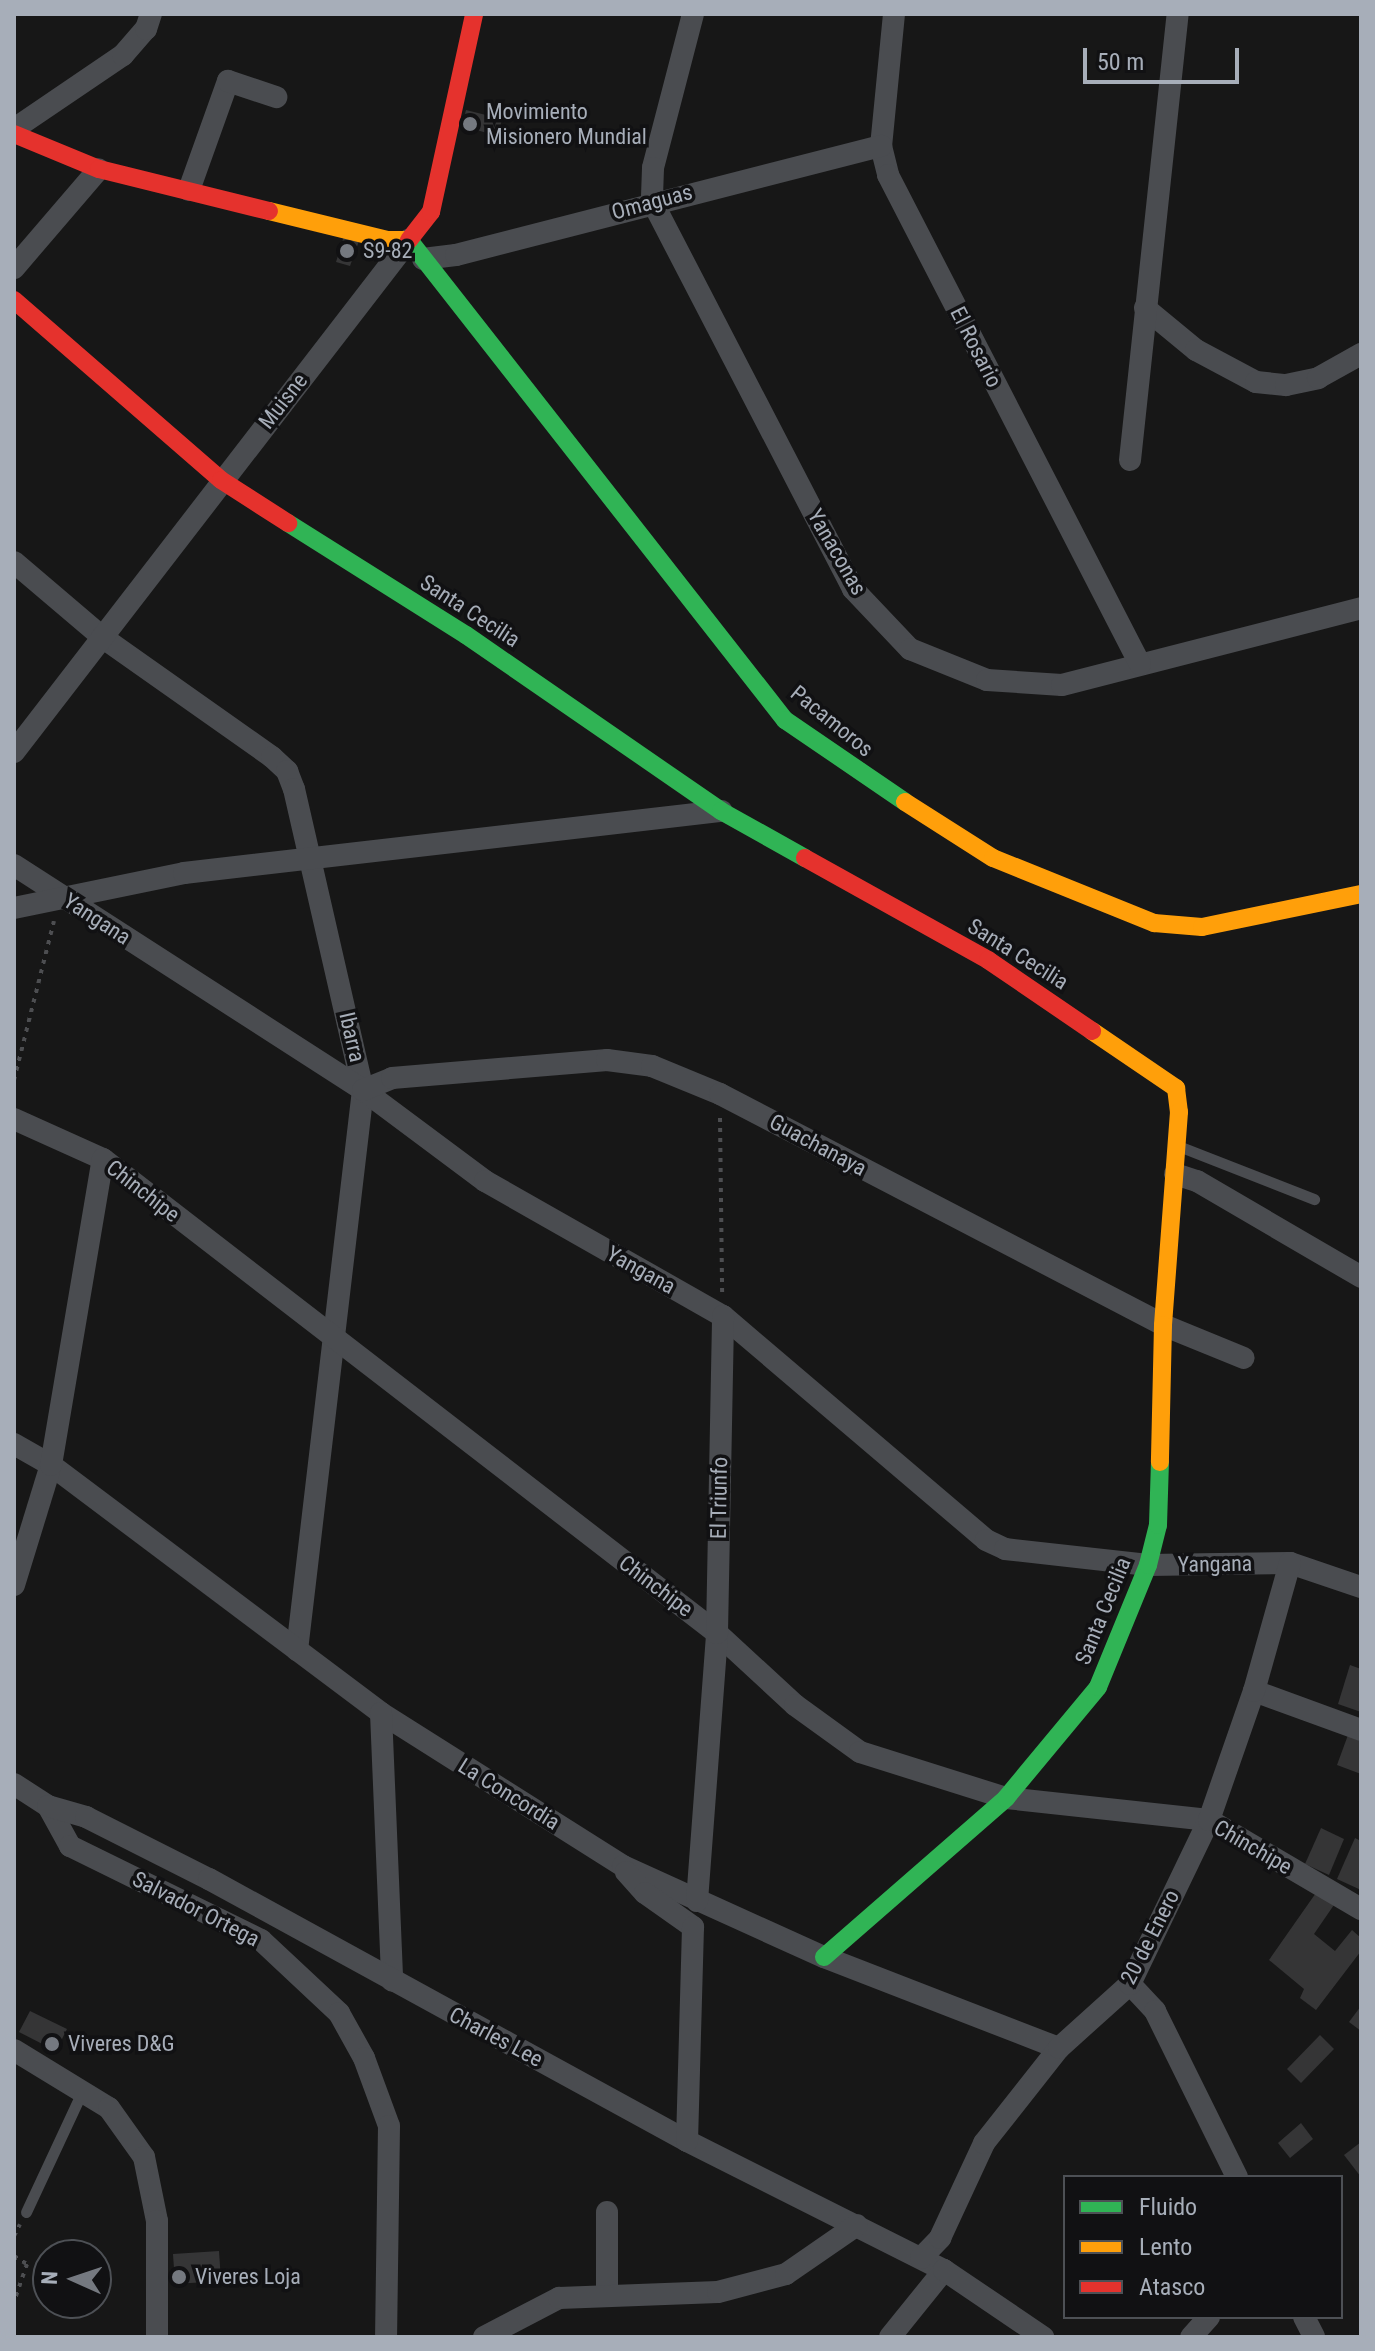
<!DOCTYPE html>
<style>
body{margin:0}
#map{position:relative;width:1375px;height:2351px;overflow:hidden;background:#171717;font-family:"Roboto Condensed",sans-serif}
div>[style]{position:absolute}
.building>*{inset:0;background:#353536}
.path>*{height:4px;margin-top:-2px;transform-origin:0;background:repeating-linear-gradient(90deg,#4d4e51 0 4px,transparent 0 10px)}
.lane>*{height:11px;margin:-5.5px;padding:0 5.5px;transform-origin:5.5px;border-radius:5.5px;background:#4a4c50}
.street>*{height:22px;margin:-11px;padding:0 11px;transform-origin:11px;border-radius:11px;background:#4a4c50}
.fast>*{height:18px;margin:-9px;padding:0 9px;transform-origin:9px;border-radius:9px;background:#30b455}
.slow>*{height:18px;margin:-9px;padding:0 9px;transform-origin:9px;border-radius:9px;background:#ff9f0a}
.jam>*{height:18px;margin:-9px;padding:0 9px;transform-origin:9px;border-radius:9px;background:#e5322d}
.dots>*{width:22px;height:22px;translate:-50% -50%;box-sizing:border-box;border:4px solid #111113;border-radius:50%}
span{translate:-50% -50%;white-space:nowrap;text-align:center;line-height:1.15;-webkit-text-stroke:7px #111113;paint-order:stroke}
.poi-label{font-size:22px;color:#a7aeb9}
.left{translate:0 -50%;text-align:left}
.street-label{font-size:22px;color:#a7aeb9}
.frame{position:absolute;inset:0;border:16px solid #a7aeb9;pointer-events:none}
.legend{position:absolute;left:1063px;top:2175px;width:280px;height:144px;box-sizing:border-box;background:#111113;border:2px solid #4d5055;margin:0;padding:10px 14px;list-style:none;font-size:24px;color:#a7aeb9}
.legend li{display:flex;align-items:center;gap:16px;height:40px}
.legend b{width:40px;border:2px solid #4d5055}
.north{position:absolute;left:32px;top:2239px;width:80px;height:80px;box-sizing:border-box;background:#111113;border:2px solid #4d5055;border-radius:50%;rotate:273deg;font-size:22px;font-weight:700;line-height:32px;text-align:center;color:#a7aeb9}
.north::after{content:'';display:block;margin:auto;width:28px;height:36px;background:#757980;clip-path:polygon(50% 0,100% 100%,50% 72%,0 100%)}
.scale{position:absolute;left:1083px;top:48px;width:156px;height:36px;box-sizing:border-box;border:4px solid #a7aeb9;border-top:0;padding-left:10px;font-size:24px;line-height:28px;white-space:nowrap;color:#a7aeb9;-webkit-text-stroke:6px #111113;paint-order:stroke}
</style>
<div id="map">
<div class="building">
<div style="clip-path:polygon(466px 110px,502px 119px,498px 136px,462px 126px)"></div>
<div style="clip-path:polygon(344px 236px,359px 241px,350px 266px,336px 262px)"></div>
<div style="clip-path:polygon(1350px 1665px,1361px 1669px,1361px 1712px,1338px 1704px)"></div>
<div style="clip-path:polygon(1348px 1735px,1361px 1740px,1361px 1774px,1337px 1765px)"></div>
<div style="clip-path:polygon(1321px 1828px,1344px 1839px,1329px 1875px,1305px 1864px)"></div>
<div style="clip-path:polygon(1355px 1838px,1361px 1841px,1361px 1890px,1337px 1879px)"></div>
<div style="clip-path:polygon(1318px 1890px,1336px 1902px,1314px 1934px,1335px 1951px,1352px 1930px,1361px 1938px,1361px 1951px,1316px 2010px,1300px 1998px,1304px 1989px,1269px 1960px)"></div>
<div style="clip-path:polygon(1361px 2006px,1361px 2031px,1349px 2022px)"></div>
<div style="clip-path:polygon(30px 2011px,67px 2029px,56px 2051px,19px 2032px)"></div>
<div style="clip-path:polygon(1320px 2035px,1334px 2049px,1301px 2083px,1287px 2069px)"></div>
<div style="clip-path:polygon(1301px 2123px,1313px 2139px,1290px 2158px,1278px 2143px)"></div>
<div style="clip-path:polygon(1361px 2142px,1361px 2177px,1344px 2155px)"></div>
<div style="clip-path:polygon(219px 2251px,221px 2281px,175px 2284px,173px 2254px)"></div>
</div>
<div class="path">
<div style="left:14px;top:1080px;width:164px;rotate:-75.9deg"></div>
<div style="left:720px;top:1118px;width:176px;rotate:89.3deg"></div>
<div style="left:14px;top:2236px;width:13px;rotate:-63deg"></div>
<div style="left:14px;top:2256px;width:15px;rotate:32deg"></div>
<div style="left:27px;top:2264px;width:39px;rotate:109deg"></div>
</div>
<div class="lane">
<div style="left:1181px;top:1147px;width:143px;rotate:21.4deg"></div>
<div style="left:26px;top:2212px;width:135px;rotate:-65deg"></div>
</div>
<div class="street">
<div style="left:693px;top:14px;width:159px;rotate:104.6deg"></div>
<div style="left:653px;top:168px;width:33px;rotate:92deg"></div>
<div style="left:652px;top:201px;width:437px;rotate:62.6deg"></div>
<div style="left:853px;top:589px;width:83px;rotate:46.5deg"></div>
<div style="left:910px;top:649px;width:83px;rotate:21.9deg"></div>
<div style="left:987px;top:680px;width:75px;rotate:3.8deg"></div>
<div style="left:1062px;top:685px;width:309px;rotate:-14.4deg"></div>
<div style="left:894px;top:14px;width:133px;rotate:95.6deg"></div>
<div style="left:881px;top:146px;width:30px;rotate:76deg"></div>
<div style="left:888px;top:175px;width:550px;rotate:62.74deg"></div>
<div style="left:14px;top:129px;width:132px;rotate:-34.2deg"></div>
<div style="left:123px;top:55px;width:35px;rotate:-49deg"></div>
<div style="left:146px;top:29px;width:16px;rotate:-72deg"></div>
<div style="left:189px;top:190px;width:116px;rotate:-70.3deg"></div>
<div style="left:228px;top:81px;width:51px;rotate:18.4deg"></div>
<div style="left:423px;top:259px;width:33px;rotate:-7deg"></div>
<div style="left:456px;top:255px;width:439px;rotate:-14.4deg"></div>
<div style="left:14px;top:268px;width:130px;rotate:-49.4deg"></div>
<div style="left:1145px;top:308px;width:66px;rotate:39.5deg"></div>
<div style="left:1196px;top:350px;width:68px;rotate:28.1deg"></div>
<div style="left:1256px;top:382px;width:30px;rotate:6deg"></div>
<div style="left:1286px;top:385px;width:33px;rotate:-12deg"></div>
<div style="left:1318px;top:378px;width:49px;rotate:-29.2deg"></div>
<div style="left:1130px;top:460px;width:449px;rotate:-83.9deg"></div>
<div style="left:14px;top:562px;width:116px;rotate:40.4deg"></div>
<div style="left:102px;top:637px;width:208px;rotate:35.2deg"></div>
<div style="left:272px;top:757px;width:21px;rotate:43deg"></div>
<div style="left:287px;top:771px;width:19px;rotate:69deg"></div>
<div style="left:294px;top:789px;width:309px;rotate:77.1deg"></div>
<div style="left:363px;top:1090px;width:564px;rotate:96.72deg"></div>
<div style="left:14px;top:752px;width:647px;rotate:-52.35deg"></div>
<div style="left:14px;top:865px;width:415px;rotate:32.8deg"></div>
<div style="left:363px;top:1090px;width:152px;rotate:36.7deg"></div>
<div style="left:485px;top:1181px;width:274px;rotate:29.6deg"></div>
<div style="left:723px;top:1316px;width:345px;rotate:40.4deg"></div>
<div style="left:986px;top:1540px;width:21px;rotate:25deg"></div>
<div style="left:1005px;top:1549px;width:144px;rotate:6.4deg"></div>
<div style="left:1148px;top:1565px;width:142px;rotate:-0.8deg"></div>
<div style="left:1290px;top:1563px;width:75px;rotate:18.7deg"></div>
<div style="left:14px;top:908px;width:174px;rotate:-11.6deg"></div>
<div style="left:184px;top:873px;width:541px;rotate:-6.59deg"></div>
<div style="left:363px;top:1090px;width:31px;rotate:-22deg"></div>
<div style="left:392px;top:1078px;width:216px;rotate:-4.8deg"></div>
<div style="left:607px;top:1060px;width:45px;rotate:7.6deg"></div>
<div style="left:652px;top:1066px;width:74px;rotate:22.4deg"></div>
<div style="left:720px;top:1094px;width:500px;rotate:27.5deg"></div>
<div style="left:1163px;top:1325px;width:87px;rotate:22.2deg"></div>
<div style="left:14px;top:1119px;width:98px;rotate:24.2deg"></div>
<div style="left:103px;top:1159px;width:776px;rotate:37.67deg"></div>
<div style="left:717px;top:1633px;width:106px;rotate:42.7deg"></div>
<div style="left:795px;top:1705px;width:80px;rotate:35.9deg"></div>
<div style="left:860px;top:1752px;width:153px;rotate:17.5deg"></div>
<div style="left:1006px;top:1798px;width:204px;rotate:6.2deg"></div>
<div style="left:1209px;top:1820px;width:176px;rotate:30.4deg"></div>
<div style="left:1175px;top:1174px;width:23px;rotate:18deg"></div>
<div style="left:1197px;top:1181px;width:190px;rotate:30.3deg"></div>
<div style="left:14px;top:1444px;width:43px;rotate:29.6deg"></div>
<div style="left:51px;top:1465px;width:413px;rotate:36.9deg"></div>
<div style="left:381px;top:1713px;width:286px;rotate:32.3deg"></div>
<div style="left:623px;top:1866px;width:221px;rotate:24.4deg"></div>
<div style="left:824px;top:1957px;width:252px;rotate:21.2deg"></div>
<div style="left:14px;top:1585px;width:126px;rotate:-72.9deg"></div>
<div style="left:51px;top:1465px;width:310px;rotate:-80.4deg"></div>
<div style="left:1254px;top:1691px;width:114px;rotate:20deg"></div>
<div style="left:381px;top:1713px;width:268px;rotate:87.6deg"></div>
<div style="left:14px;top:1784px;width:40px;rotate:32.9deg"></div>
<div style="left:48px;top:1806px;width:46px;rotate:61.2deg"></div>
<div style="left:70px;top:1846px;width:213px;rotate:26.2deg"></div>
<div style="left:261px;top:1940px;width:107px;rotate:43.1deg"></div>
<div style="left:339px;top:2013px;width:51px;rotate:60.9deg"></div>
<div style="left:364px;top:2058px;width:72px;rotate:69.8deg"></div>
<div style="left:389px;top:2126px;width:211px;rotate:90.8deg"></div>
<div style="left:48px;top:1806px;width:40px;rotate:16deg"></div>
<div style="left:86px;top:1817px;width:138px;rotate:26.8deg"></div>
<div style="left:209px;top:1879px;width:545px;rotate:28.73deg"></div>
<div style="left:687px;top:2141px;width:288px;rotate:26.7deg"></div>
<div style="left:626px;top:1872px;width:28px;rotate:48deg"></div>
<div style="left:645px;top:1893px;width:59px;rotate:35.3deg"></div>
<div style="left:693px;top:1927px;width:214px;rotate:91.6deg"></div>
<div style="left:697px;top:1901px;width:269px;rotate:-85.7deg"></div>
<div style="left:717px;top:1633px;width:317px;rotate:-88.9deg"></div>
<div style="left:1130px;top:1984px;width:37px;rotate:47deg"></div>
<div style="left:1155px;top:2011px;width:185px;rotate:63.7deg"></div>
<div style="left:14px;top:2050px;width:111px;rotate:31.4deg"></div>
<div style="left:109px;top:2108px;width:60px;rotate:54.5deg"></div>
<div style="left:144px;top:2157px;width:65px;rotate:78.5deg"></div>
<div style="left:157px;top:2221px;width:116px;rotate:90deg"></div>
<div style="left:607px;top:2212px;width:83px;rotate:90deg"></div>
<div style="left:921px;top:2258px;width:28px;rotate:-46deg"></div>
<div style="left:940px;top:2238px;width:105px;rotate:-65.1deg"></div>
<div style="left:984px;top:2143px;width:121px;rotate:-51.7deg"></div>
<div style="left:1059px;top:2048px;width:96px;rotate:-42deg"></div>
<div style="left:1130px;top:1984px;width:182px;rotate:-64.3deg"></div>
<div style="left:1209px;top:1820px;width:137px;rotate:-70.8deg"></div>
<div style="left:1254px;top:1691px;width:133px;rotate:-74.3deg"></div>
<div style="left:1304px;top:2317px;width:22px;rotate:63deg"></div>
<div style="left:484px;top:2337px;width:85px;rotate:-27.5deg"></div>
<div style="left:559px;top:2298px;width:159px;rotate:-2.2deg"></div>
<div style="left:718px;top:2292px;width:70px;rotate:-14.8deg"></div>
<div style="left:786px;top:2274px;width:86px;rotate:-34.6deg"></div>
<div style="left:890px;top:2337px;width:86px;rotate:-51.1deg"></div>
<div style="left:944px;top:2270px;width:120px;rotate:34.1deg"></div>
<div style="left:1191px;top:2337px;width:27px;rotate:-48deg"></div>
</div>
<div class="fast">
<div style="left:409px;top:240px;width:610px;rotate:51.93deg"></div>
<div style="left:785px;top:720px;width:145px;rotate:34.3deg"></div>
<div style="left:288px;top:523px;width:210px;rotate:32.2deg"></div>
<div style="left:466px;top:635px;width:310px;rotate:34.6deg"></div>
<div style="left:721px;top:811px;width:96px;rotate:29.2deg"></div>
<div style="left:824px;top:1957px;width:242px;rotate:-41.1deg"></div>
<div style="left:1006px;top:1798px;width:144px;rotate:-50.3deg"></div>
<div style="left:1098px;top:1687px;width:132px;rotate:-67.7deg"></div>
<div style="left:1148px;top:1565px;width:41px;rotate:-76deg"></div>
<div style="left:1158px;top:1525px;width:63px;rotate:-88.2deg"></div>
</div>
<div class="slow">
<div style="left:269px;top:211px;width:122px;rotate:13.7deg"></div>
<div style="left:388px;top:240px;width:21px"></div>
<div style="left:905px;top:802px;width:104px;rotate:32.5deg"></div>
<div style="left:993px;top:858px;width:174px;rotate:22deg"></div>
<div style="left:1154px;top:923px;width:48px;rotate:4.8deg"></div>
<div style="left:1202px;top:927px;width:162px;rotate:-11.7deg"></div>
<div style="left:1092px;top:1031px;width:102px;rotate:34.2deg"></div>
<div style="left:1176px;top:1088px;width:24px;rotate:83deg"></div>
<div style="left:1179px;top:1112px;width:214px;rotate:94.3deg"></div>
<div style="left:1163px;top:1325px;width:137px;rotate:91.3deg"></div>
</div>
<div class="jam">
<div style="left:14px;top:134px;width:92px;rotate:22.4deg"></div>
<div style="left:99px;top:169px;width:175px;rotate:13.9deg"></div>
<div style="left:409px;top:240px;width:36px;rotate:-52deg"></div>
<div style="left:431px;top:212px;width:203px;rotate:-77.7deg"></div>
<div style="left:14px;top:300px;width:274px;rotate:41deg"></div>
<div style="left:221px;top:480px;width:80px;rotate:32.7deg"></div>
<div style="left:805px;top:858px;width:210px;rotate:29.1deg"></div>
<div style="left:988px;top:960px;width:126px;rotate:34.3deg"></div>
</div>
<div class="dots">
<div style="left:470px;top:124px;background:#757980"></div>
<div style="left:347px;top:251px;background:#757980"></div>
<div style="left:52px;top:2044px;background:#757980"></div>
<div style="left:179px;top:2277px;background:#757980"></div>
</div>
<div class="poi-label">
<span class="left" style="left:486px;top:124px">Movimiento<br>Misionero Mundial</span>
<span class="left" style="left:363px;top:251px">S9-82</span>
<span class="left" style="left:68px;top:2044px">Viveres D&amp;G</span>
<span class="left" style="left:195px;top:2277px">Viveres Loja</span>
</div>
<div class="street-label">
<span style="left:652px;top:202px;rotate:-15deg">Omaguas</span>
<span style="left:976px;top:347px;rotate:63deg">El Rosario</span>
<span style="left:283px;top:401px;rotate:-52deg">Muisne</span>
<span style="left:837px;top:552px;rotate:60deg">Yanaconas</span>
<span style="left:470px;top:611px;rotate:33deg">Santa Cecilia</span>
<span style="left:832px;top:721px;rotate:39deg">Pacamoros</span>
<span style="left:97px;top:919px;rotate:33deg">Yangana</span>
<span style="left:1018px;top:954px;rotate:32deg">Santa Cecilia</span>
<span style="left:352px;top:1037px;rotate:77deg">Ibarra</span>
<span style="left:818px;top:1145px;rotate:28deg">Guachanaya</span>
<span style="left:143px;top:1191px;rotate:38deg">Chinchipe</span>
<span style="left:641px;top:1270px;rotate:29deg">Yangana</span>
<span style="left:719px;top:1498px;rotate:-89deg">El Triunfo</span>
<span style="left:1215px;top:1564px;rotate:-1deg">Yangana</span>
<span style="left:656px;top:1586px;rotate:37deg">Chinchipe</span>
<span style="left:1103px;top:1611px;rotate:-68deg">Santa Cecilia</span>
<span style="left:509px;top:1794px;rotate:32deg">La Concordia</span>
<span style="left:1253px;top:1847px;rotate:30deg">Chinchipe</span>
<span style="left:196px;top:1909px;rotate:27deg">Salvador Ortega</span>
<span style="left:1150px;top:1937px;rotate:-63deg">20 de Enero</span>
<span style="left:496px;top:2037px;rotate:28deg">Charles Lee</span>
</div>
<div class="frame"></div>
<ul class="legend">
<li><b style="height:10px;background:#30b455"></b>Fluido</li>
<li><b style="height:10px;background:#ff9f0a"></b>Lento</li>
<li><b style="height:10px;background:#e5322d"></b>Atasco</li>
</ul>
<div class="north">N</div>
<div class="scale">50 m</div>
</div>
